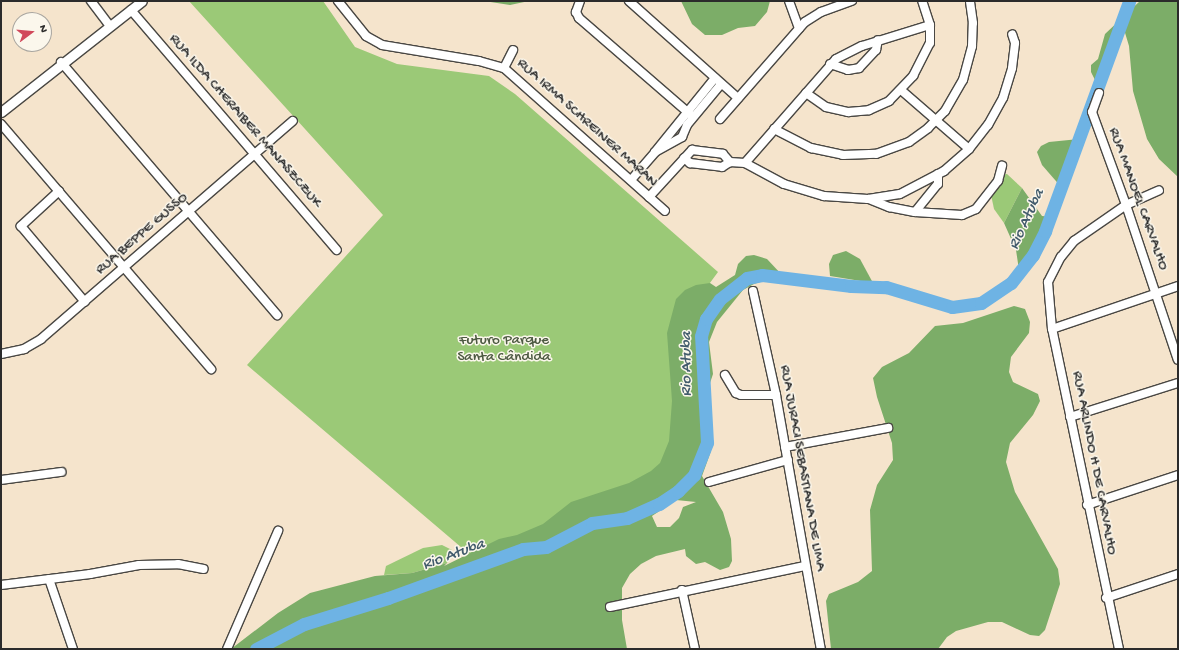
<!DOCTYPE html>
<meta charset="utf-8">
<style>
body{margin:0}
#map{position:relative;width:1179px;height:650px;overflow:hidden;background:#f5e4cc;font-family:"Gochi Hand",sans-serif}
div>[style]{position:absolute}
.green>*{inset:0;background:#9bc977}
.forest>*{inset:0;background:#7cad68}
.river>*{height:13px;margin:-6.5px;padding:0 6.5px;transform-origin:6.5px;border-radius:6.5px;background:#6eb3e4}
.roads{filter:drop-shadow(1px 0 #494743) drop-shadow(-1px 0 #494743) drop-shadow(0 1px #494743) drop-shadow(0 -1px #494743)}
.minor>*{height:8px;margin:-4px;padding:0 4px;transform-origin:4px;border-radius:4px;background:#fff}
.tertiary>*{height:9px;margin:-4.5px;padding:0 4.5px;transform-origin:4.5px;border-radius:4.5px;background:#fff}
span{translate:-50% -50%;white-space:nowrap;text-align:center;line-height:1.15;-webkit-text-stroke:3px #fbf7ec;paint-order:stroke}
.street-label{font-size:15px;color:#2b2b2b}
.park-label{font-size:15px;color:#4d5a42}
.water-label{font-size:16px;color:#425b6c;font-style:italic}
.frame{position:absolute;inset:0;border:2px solid #2b2b2b;pointer-events:none}
.north{position:absolute;left:12px;top:12px;width:40px;height:40px;box-sizing:border-box;background:#fbf7ec;border:1px solid #a8a59f;border-radius:50%;rotate:74deg;font-size:11px;font-weight:700;line-height:16px;text-align:center;color:#2b2b2b}
.north::after{content:'';display:block;margin:auto;width:14px;height:18px;background:#d1495b;clip-path:polygon(50% 0,100% 100%,50% 72%,0 100%)}
</style>
<div id="map">
<div class="green">
<div style="clip-path:polygon(189px 1px,323px 1px,355px 47px,397px 64px,489px 76px,515px 94px,718px 272px,684px 318px,665px 489px,475px 559px,247px 365px,383px 215px)"></div>
<div style="clip-path:polygon(1007px 174px,1022px 188px,1004px 223px,994px 209px,990px 190px,997px 175px)"></div>
<div style="clip-path:polygon(442px 545px,452px 550px,447px 563px,412px 573px,384px 575px,386px 566px,423px 548px)"></div>
</div>
<div class="forest">
<div style="clip-path:polygon(484px 1px,529px 1px,510px 5px)"></div>
<div style="clip-path:polygon(681px 1px,770px 1px,767px 12px,755px 26px,738px 28px,722px 35px,705px 35px,692px 24px)"></div>
<div style="clip-path:polygon(1140px 1px,1178px 1px,1178px 177px,1159px 159px,1147px 139px,1133px 91px,1129px 46px,1123px 26px,1117px 25px,1114px 30px,1097px 84px,1091px 72px,1091px 65px,1098px 59px,1105px 34px)"></div>
<div style="clip-path:polygon(1079px 139px,1062px 188px,1042px 165px,1037px 152px,1041px 146px,1049px 142px)"></div>
<div style="clip-path:polygon(1022px 188px,1042px 216px,1052px 217px,1041px 242px,1019px 270px,1016px 250px,1004px 223px)"></div>
<div style="clip-path:polygon(846px 251px,860px 259px,873px 283px,830px 276px,829px 264px,833px 255px)"></div>
<div style="clip-path:polygon(evenodd,754px 255px,767px 259px,782px 275px,754px 284px,743px 290px,717px 322px,709px 342px,713px 374px,708px 389px,711px 451px,702px 476px,723px 512px,731px 539px,732px 561px,729px 567px,720px 570px,705px 562px,696px 564px,686px 556px,685px 549px,656px 556px,641px 564px,630px 574px,622px 588px,622px 620px,627px 649px,231px 649px,278px 613px,310px 593px,375px 576px,412px 573px,447px 563px,444px 566px,499px 539px,517px 535px,543px 524px,571px 502px,629px 483px,651px 471px,660px 463px,669px 441px,672px 401px,667px 333px,676px 299px,685px 290px,696px 285px,710px 283px,716px 287px,735px 275px,738px 264px,746px 256px,754px 255px,676px 500px,696px 502px,683px 507px,679px 518px,670px 527px,657px 527px,652px 516px,676px 500px)"></div>
<div style="clip-path:polygon(1014px 306px,1025px 309px,1030px 322px,1029px 333px,1011px 357px,1009px 372px,1013px 382px,1038px 394px,1040px 401px,1033px 415px,1010px 443px,1006px 462px,1015px 492px,1058px 569px,1060px 584px,1045px 630px,1039px 636px,1030px 635px,1002px 622px,988px 622px,956px 631px,947px 637px,938px 649px,831px 649px,826px 601px,829px 594px,858px 582px,872px 571px,870px 510px,877px 485px,893px 460px,892px 443px,877px 397px,873px 378px,882px 367px,909px 353px,935px 326px,963px 323px)"></div>
</div>
<div class="river">
<div style="left:256px;top:649px;width:54px;rotate:-27.5deg"></div>
<div style="left:304px;top:624px;width:88px;rotate:-17.2deg"></div>
<div style="left:388px;top:598px;width:144px;rotate:-19.9deg"></div>
<div style="left:523px;top:549px;width:23px;rotate:-5deg"></div>
<div style="left:546px;top:547px;width:52px;rotate:-27.6deg"></div>
<div style="left:592px;top:523px;width:35px;rotate:-8deg"></div>
<div style="left:627px;top:518px;width:35px;rotate:-24deg"></div>
<div style="left:659px;top:504px;width:23px;rotate:-34deg"></div>
<div style="left:678px;top:491px;width:23px;rotate:-45deg"></div>
<div style="left:694px;top:475px;width:35px;rotate:-68deg"></div>
<div style="left:707px;top:442px;width:106px;rotate:-93.2deg"></div>
<div style="left:701px;top:336px;width:18px;rotate:-74deg"></div>
<div style="left:706px;top:319px;width:24px;rotate:-55deg"></div>
<div style="left:720px;top:299px;width:34px;rotate:-38deg"></div>
<div style="left:747px;top:278px;width:15px;rotate:-11deg"></div>
<div style="left:762px;top:275px;width:90px;rotate:7deg"></div>
<div style="left:851px;top:286px;width:35px;rotate:2deg"></div>
<div style="left:886px;top:287px;width:69px;rotate:16.9deg"></div>
<div style="left:952px;top:307px;width:29px;rotate:-8deg"></div>
<div style="left:981px;top:303px;width:36px;rotate:-34deg"></div>
<div style="left:1011px;top:283px;width:36px;rotate:-52deg"></div>
<div style="left:1033px;top:255px;width:27px;rotate:-63deg"></div>
<div style="left:1045px;top:231px;width:245px;rotate:-69.9deg"></div>
</div>
<div class="roads">
<div class="minor">
<div style="left:91px;top:1px;width:31px;rotate:53deg"></div>
<div style="left:338px;top:1px;width:45px;rotate:51.3deg"></div>
<div style="left:366px;top:36px;width:18px;rotate:29deg"></div>
<div style="left:382px;top:45px;width:98px;rotate:9.4deg"></div>
<div style="left:479px;top:61px;width:26px;rotate:16deg"></div>
<div style="left:504px;top:68px;width:215px;rotate:41.6deg"></div>
<div style="left:580px;top:1px;width:12px;rotate:110deg"></div>
<div style="left:576px;top:12px;width:7px;rotate:63deg"></div>
<div style="left:579px;top:18px;width:147px;rotate:40.9deg"></div>
<div style="left:629px;top:1px;width:146px;rotate:41.7deg"></div>
<div style="left:789px;top:1px;width:29px;rotate:70deg"></div>
<div style="left:131px;top:10px;width:316px;rotate:49.4deg"></div>
<div style="left:61px;top:62px;width:333px;rotate:49.5deg"></div>
<div style="left:830px;top:64px;width:19px;rotate:18deg"></div>
<div style="left:848px;top:70px;width:11px;rotate:-10deg"></div>
<div style="left:859px;top:68px;width:25px;rotate:-47deg"></div>
<div style="left:876px;top:50px;width:10px;rotate:-79deg"></div>
<div style="left:504px;top:68px;width:20px;rotate:-63deg"></div>
<div style="left:715px;top:78px;width:95px;rotate:129deg"></div>
<div style="left:655px;top:152px;width:31px;rotate:-29deg"></div>
<div style="left:682px;top:137px;width:13px;rotate:-67deg"></div>
<div style="left:687px;top:125px;width:53px;rotate:-50.3deg"></div>
<div style="left:901px;top:90px;width:90px;rotate:40.9deg"></div>
<div style="left:806px;top:93px;width:24px;rotate:35deg"></div>
<div style="left:826px;top:107px;width:23px;rotate:13deg"></div>
<div style="left:848px;top:112px;width:21px;rotate:-5deg"></div>
<div style="left:869px;top:110px;width:22px;rotate:-24deg"></div>
<div style="left:889px;top:101px;width:35px;rotate:-46deg"></div>
<div style="left:913px;top:76px;width:37px;rotate:-63deg"></div>
<div style="left:930px;top:43px;width:18px;rotate:-90deg"></div>
<div style="left:930px;top:25px;width:25px;rotate:-108deg"></div>
<div style="left:1099px;top:93px;width:20px;rotate:110deg"></div>
<div style="left:1092px;top:112px;width:99px;rotate:69.9deg"></div>
<div style="left:1126px;top:205px;width:163px;rotate:71.5deg"></div>
<div style="left:720px;top:119px;width:129px;rotate:-48.8deg"></div>
<div style="left:805px;top:22px;width:19px;rotate:-32deg"></div>
<div style="left:821px;top:12px;width:33px;rotate:-20deg"></div>
<div style="left:1px;top:124px;width:323px;rotate:49.4deg"></div>
<div style="left:774px;top:129px;width:42px;rotate:27.2deg"></div>
<div style="left:811px;top:148px;width:33px;rotate:12deg"></div>
<div style="left:843px;top:155px;width:33px;rotate:-2deg"></div>
<div style="left:876px;top:154px;width:35px;rotate:-20deg"></div>
<div style="left:909px;top:142px;width:24px;rotate:-36deg"></div>
<div style="left:928px;top:128px;width:24px;rotate:-45deg"></div>
<div style="left:945px;top:111px;width:36px;rotate:-60deg"></div>
<div style="left:963px;top:80px;width:35px;rotate:-75deg"></div>
<div style="left:972px;top:46px;width:23px;rotate:-88deg"></div>
<div style="left:973px;top:23px;width:22px;rotate:-98deg"></div>
<div style="left:684px;top:158px;width:8px;rotate:40deg"></div>
<div style="left:690px;top:163px;width:32px;rotate:7deg"></div>
<div style="left:722px;top:167px;width:9px;rotate:-32deg"></div>
<div style="left:730px;top:162px;width:15px;rotate:4deg"></div>
<div style="left:745px;top:163px;width:44px;rotate:28.3deg"></div>
<div style="left:784px;top:184px;width:42px;rotate:16.7deg"></div>
<div style="left:824px;top:196px;width:44px;rotate:3.9deg"></div>
<div style="left:868px;top:199px;width:32px;rotate:-9deg"></div>
<div style="left:900px;top:194px;width:50px;rotate:-27.6deg"></div>
<div style="left:944px;top:171px;width:33px;rotate:-41deg"></div>
<div style="left:969px;top:149px;width:31px;rotate:-52deg"></div>
<div style="left:988px;top:125px;width:31px;rotate:-61deg"></div>
<div style="left:1003px;top:98px;width:31px;rotate:-73deg"></div>
<div style="left:1012px;top:68px;width:25px;rotate:-83deg"></div>
<div style="left:1015px;top:43px;width:9px;rotate:-108deg"></div>
<div style="left:745px;top:163px;width:138px;rotate:-48.8deg"></div>
<div style="left:836px;top:59px;width:29px;rotate:-27deg"></div>
<div style="left:862px;top:46px;width:71px;rotate:-17.2deg"></div>
<div style="left:631px;top:180px;width:37px;rotate:-49deg"></div>
<div style="left:59px;top:191px;width:52px;rotate:137.4deg"></div>
<div style="left:21px;top:226px;width:99px;rotate:49.9deg"></div>
<div style="left:649px;top:197px;width:64px;rotate:-47.5deg"></div>
<div style="left:692px;top:150px;width:31px;rotate:7deg"></div>
<div style="left:723px;top:154px;width:11px;rotate:49deg"></div>
<div style="left:869px;top:199px;width:22px;rotate:22deg"></div>
<div style="left:889px;top:207px;width:26px;rotate:11deg"></div>
<div style="left:915px;top:212px;width:47px;rotate:3.7deg"></div>
<div style="left:962px;top:215px;width:15px;rotate:-23deg"></div>
<div style="left:976px;top:209px;width:36px;rotate:-52deg"></div>
<div style="left:998px;top:181px;width:16px;rotate:-75deg"></div>
<div style="left:915px;top:212px;width:36px;rotate:-51deg"></div>
<div style="left:938px;top:184px;width:10px;rotate:-90deg"></div>
<div style="left:753px;top:291px;width:107px;rotate:77.5deg"></div>
<div style="left:776px;top:395px;width:258px;rotate:80deg"></div>
<div style="left:1052px;top:329px;width:133px;rotate:-18.8deg"></div>
<div style="left:1px;top:354px;width:24px;rotate:-12deg"></div>
<div style="left:24px;top:349px;width:20px;rotate:-30deg"></div>
<div style="left:41px;top:339px;width:333px;rotate:-40.9deg"></div>
<div style="left:725px;top:375px;width:21px;rotate:59deg"></div>
<div style="left:736px;top:393px;width:5px;rotate:22deg"></div>
<div style="left:741px;top:395px;width:35px"></div>
<div style="left:1070px;top:417px;width:113px;rotate:-17.5deg"></div>
<div style="left:785px;top:447px;width:105px;rotate:-10.5deg"></div>
<div style="left:1px;top:480px;width:61px;rotate:-7.6deg"></div>
<div style="left:709px;top:482px;width:82px;rotate:-15.6deg"></div>
<div style="left:1087px;top:505px;width:96px;rotate:-18.2deg"></div>
<div style="left:49px;top:579px;width:74px;rotate:71.1deg"></div>
<div style="left:1px;top:585px;width:90px;rotate:-7deg"></div>
<div style="left:90px;top:574px;width:50px;rotate:-10.4deg"></div>
<div style="left:139px;top:565px;width:39px;rotate:-1deg"></div>
<div style="left:178px;top:564px;width:26px;rotate:11deg"></div>
<div style="left:682px;top:590px;width:60px;rotate:77.6deg"></div>
<div style="left:1106px;top:598px;width:76px;rotate:-18.4deg"></div>
<div style="left:610px;top:607px;width:199px;rotate:-11.9deg"></div>
<div style="left:227px;top:649px;width:129px;rotate:-66.6deg"></div>
<div style="left:1119px;top:649px;width:327px;rotate:-101.8deg"></div>
<div style="left:1052px;top:329px;width:47px;rotate:-94.9deg"></div>
<div style="left:1048px;top:282px;width:28px;rotate:-63deg"></div>
<div style="left:1061px;top:257px;width:21px;rotate:-51deg"></div>
<div style="left:1074px;top:241px;width:63px;rotate:-34.7deg"></div>
<div style="left:1126px;top:205px;width:36px;rotate:-24deg"></div>
</div>
<div class="tertiary">
<div style="left:1px;top:112px;width:179px;rotate:-38.2deg"></div>
</div>
</div>
<div class="street-label">
<span style="left:245px;top:121px;rotate:49deg">RUA ILDA CHERAIBER MANASZCZUK</span>
<span style="left:587px;top:123px;rotate:42deg">RUA IRMA SCHREINER MARAN</span>
<span style="left:1138px;top:199px;rotate:70deg">RUA MANOEL CARVALHO</span>
<span style="left:142px;top:234px;rotate:-41deg">RUA BEPPE GUSSO</span>
<span style="left:1094px;top:463px;rotate:79deg">RUA ARLINDO H DE CARVALHO</span>
<span style="left:802px;top:468px;rotate:80deg">RUA JURACI SEBASTIANA DE LIMA</span>
</div>
<div class="park-label">
<span style="left:504px;top:349px">Futuro Parque<br>Santa Cândida</span>
</div>
<div class="water-label">
<span style="left:1028px;top:220px;rotate:-65deg">Rio Atuba</span>
<span style="left:688px;top:364px;rotate:-90deg">Rio Atuba</span>
<span style="left:454px;top:556px;rotate:-20deg">Rio Atuba</span>
</div>
<div class="frame"></div>
<div class="north">N</div>
</div>
